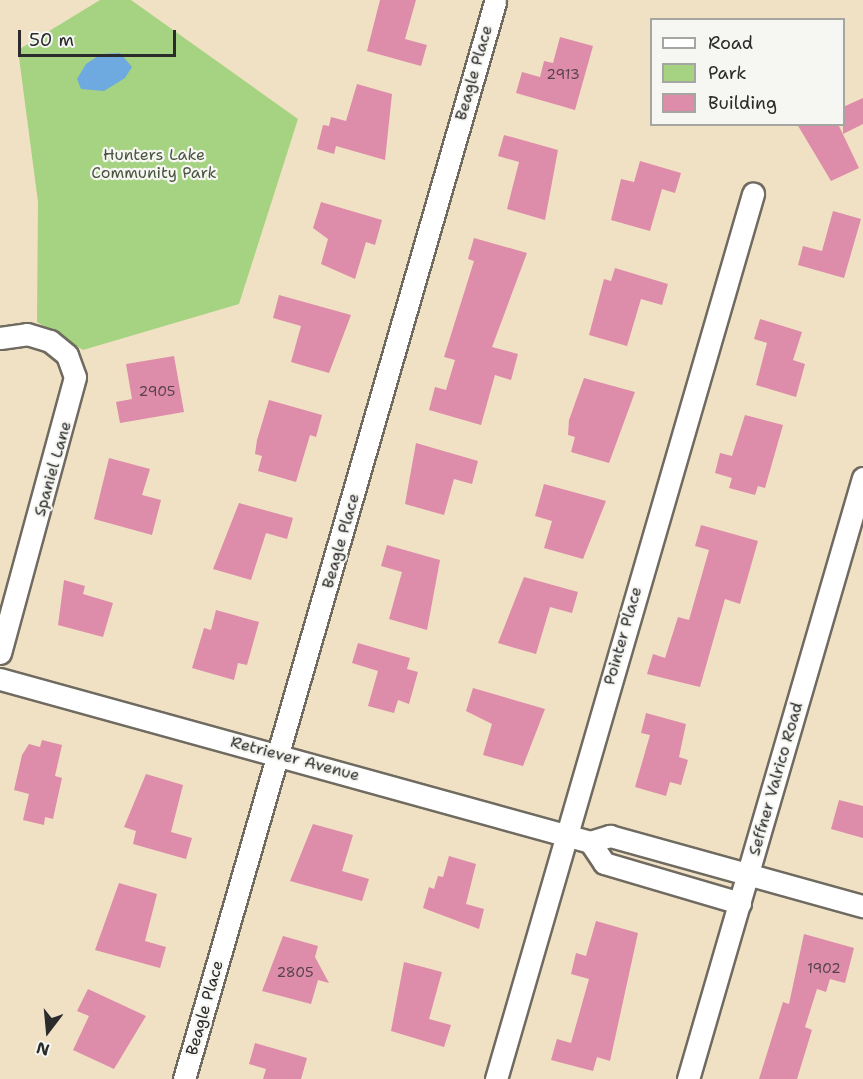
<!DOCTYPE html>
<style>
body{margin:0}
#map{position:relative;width:863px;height:1079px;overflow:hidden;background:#f0e1c5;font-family:"Shantell Sans",sans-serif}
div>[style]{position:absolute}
.green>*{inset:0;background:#a6d381}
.water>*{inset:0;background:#6ea9df}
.building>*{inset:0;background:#dd8ca9}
.roads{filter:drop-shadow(2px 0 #706b61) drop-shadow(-2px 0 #706b61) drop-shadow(0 2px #706b61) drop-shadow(0 -2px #706b61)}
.minor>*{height:21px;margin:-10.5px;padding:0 10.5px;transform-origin:10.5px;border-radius:10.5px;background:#fff}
span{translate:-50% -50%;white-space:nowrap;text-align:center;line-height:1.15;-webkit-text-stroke:4.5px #f6f6f2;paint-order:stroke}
.number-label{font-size:14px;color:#58434a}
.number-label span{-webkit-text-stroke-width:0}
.street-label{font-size:16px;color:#2b2b2b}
.park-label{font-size:16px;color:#4a5540}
.legend{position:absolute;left:650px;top:18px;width:195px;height:108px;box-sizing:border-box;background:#f6f6f2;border:2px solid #a5a5a2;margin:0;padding:8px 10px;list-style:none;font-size:18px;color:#2b2b2b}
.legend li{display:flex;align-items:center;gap:12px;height:30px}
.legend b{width:30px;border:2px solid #a5a5a2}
.north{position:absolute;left:18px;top:1001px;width:60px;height:60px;-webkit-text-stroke:4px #f6f6f2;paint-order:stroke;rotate:196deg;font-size:16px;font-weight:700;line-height:24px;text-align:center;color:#2b2b2b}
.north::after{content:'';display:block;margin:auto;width:21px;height:27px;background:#2b2b2b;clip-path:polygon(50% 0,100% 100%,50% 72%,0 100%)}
.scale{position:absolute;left:18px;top:30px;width:158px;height:27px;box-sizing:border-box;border:3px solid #2b2b2b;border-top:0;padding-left:8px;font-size:18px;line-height:21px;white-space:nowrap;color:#2b2b2b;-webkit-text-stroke:4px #f6f6f2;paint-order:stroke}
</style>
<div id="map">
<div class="green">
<div style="clip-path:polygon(100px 0,131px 0,298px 119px,239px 304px,83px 350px,37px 322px,38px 202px,18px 50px)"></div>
</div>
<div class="water">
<div style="clip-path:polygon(120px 53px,132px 67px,125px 78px,104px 91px,81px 89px,77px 79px,86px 64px,101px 54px)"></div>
</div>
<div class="building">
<div style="clip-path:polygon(380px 0,416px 0,405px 39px,427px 45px,421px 66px,367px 51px)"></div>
<div style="clip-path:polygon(560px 37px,593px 46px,575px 110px,516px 93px,522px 72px,540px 77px,544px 61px,553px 63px)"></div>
<div style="clip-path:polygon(357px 84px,392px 94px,385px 160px,336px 146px,334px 154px,317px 149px,323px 125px,329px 126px,331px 117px,346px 121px)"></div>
<div style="clip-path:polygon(863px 98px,863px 124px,843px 134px,843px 107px)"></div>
<div style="clip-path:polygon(797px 124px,838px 124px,859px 168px,831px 181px)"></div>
<div style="clip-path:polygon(504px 135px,558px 150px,545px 220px,507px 209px,519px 162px,498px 156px)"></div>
<div style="clip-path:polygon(640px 161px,681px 173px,675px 193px,662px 189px,650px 231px,611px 220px,621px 179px,634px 182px)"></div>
<div style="clip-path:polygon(321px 202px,382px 220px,375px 245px,366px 242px,355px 279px,321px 264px,328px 239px,313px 228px)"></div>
<div style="clip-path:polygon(833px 211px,861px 219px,844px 278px,798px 265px,803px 246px,822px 251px)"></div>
<div style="clip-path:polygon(474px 238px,527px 253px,492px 347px,518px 354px,511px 380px,495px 375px,481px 425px,429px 410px,435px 387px,446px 390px,455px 360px,444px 357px,474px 261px,468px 259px)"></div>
<div style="clip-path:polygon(615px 268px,668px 284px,662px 305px,641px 299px,627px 346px,589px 335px,604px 279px,611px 281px)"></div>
<div style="clip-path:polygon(279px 295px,351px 315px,329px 373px,291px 362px,301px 326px,273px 318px)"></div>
<div style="clip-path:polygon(760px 319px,802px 332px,793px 360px,805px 364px,796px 397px,756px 385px,767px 343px,754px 339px)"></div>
<div style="clip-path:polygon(174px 356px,184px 412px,120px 423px,116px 402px,132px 399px,126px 364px)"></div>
<div style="clip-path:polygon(584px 378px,635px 392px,609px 463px,571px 452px,575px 437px,568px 435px,569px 420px)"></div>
<div style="clip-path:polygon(269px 400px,322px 415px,316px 437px,310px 435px,296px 482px,258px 471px,262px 456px,255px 454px,257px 440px)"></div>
<div style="clip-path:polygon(745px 415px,783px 425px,765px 488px,758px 486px,755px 495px,729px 488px,732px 478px,715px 473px,720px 453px,732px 456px)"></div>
<div style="clip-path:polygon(416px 443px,478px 461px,472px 484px,454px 479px,444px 515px,405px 504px)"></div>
<div style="clip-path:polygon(109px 458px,150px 469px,142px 495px,161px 500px,152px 535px,94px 519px)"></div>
<div style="clip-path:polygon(544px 484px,606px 501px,583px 559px,544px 548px,552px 521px,535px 516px)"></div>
<div style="clip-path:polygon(239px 503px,293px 518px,287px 539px,266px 533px,251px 580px,213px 569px)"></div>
<div style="clip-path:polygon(701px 525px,758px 541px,740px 604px,725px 599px,700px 687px,647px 674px,653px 654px,665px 658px,678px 617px,689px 620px,709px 550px,695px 546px)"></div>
<div style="clip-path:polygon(387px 545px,440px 560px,427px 630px,389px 619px,402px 572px,381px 566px)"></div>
<div style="clip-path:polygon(524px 577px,578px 592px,572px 613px,550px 607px,536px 654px,498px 643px)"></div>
<div style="clip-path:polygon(64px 580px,85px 586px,83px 594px,113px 603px,103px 637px,58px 625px)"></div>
<div style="clip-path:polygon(216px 610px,259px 622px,247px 665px,238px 663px,234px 680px,192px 668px,204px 628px,211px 630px)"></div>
<div style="clip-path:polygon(358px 643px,410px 658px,407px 669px,418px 672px,409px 704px,398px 700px,394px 713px,368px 706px,378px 671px,352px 663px)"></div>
<div style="clip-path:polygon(473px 688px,545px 709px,523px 766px,483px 755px,492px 724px,466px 711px)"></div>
<div style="clip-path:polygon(646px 713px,686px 724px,679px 757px,688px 760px,681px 785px,670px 782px,666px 796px,635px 787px,650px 735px,641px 733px)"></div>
<div style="clip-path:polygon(42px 740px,62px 745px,55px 776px,62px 778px,53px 819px,45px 817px,44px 825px,23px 820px,29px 794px,14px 790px,22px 755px,29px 744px,40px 747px)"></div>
<div style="clip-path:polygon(146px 774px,183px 785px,171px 832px,192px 838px,186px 859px,133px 844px,136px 831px,124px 827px)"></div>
<div style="clip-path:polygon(839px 800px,863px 806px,863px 838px,831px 829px)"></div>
<div style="clip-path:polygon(313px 824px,353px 835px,342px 871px,369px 879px,362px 901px,290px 881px)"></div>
<div style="clip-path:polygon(449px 856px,476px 864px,466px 904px,484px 909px,479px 929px,423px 908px,429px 887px,434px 889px,438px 876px,443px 877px)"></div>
<div style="clip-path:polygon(119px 883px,157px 894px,145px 941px,166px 947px,160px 968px,95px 950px)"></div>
<div style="clip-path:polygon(596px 921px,638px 933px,610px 1061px,597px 1057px,593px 1071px,551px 1060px,557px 1039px,571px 1043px,589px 979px,571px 974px,576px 953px,586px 956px)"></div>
<div style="clip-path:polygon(804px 934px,854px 948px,845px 983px,830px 979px,826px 992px,817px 989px,805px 1027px,812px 1030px,797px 1079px,759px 1079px,783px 1002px,789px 1004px)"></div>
<div style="clip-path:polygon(283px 936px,318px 946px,315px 957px,329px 983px,318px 980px,311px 1004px,262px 991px)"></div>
<div style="clip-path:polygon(404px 962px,442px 972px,429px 1019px,451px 1025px,444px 1047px,391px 1031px)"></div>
<div style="clip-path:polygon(88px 989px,146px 1016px,114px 1069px,73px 1050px,89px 1016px,77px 1011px)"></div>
<div style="clip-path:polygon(255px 1043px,307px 1058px,301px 1079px,263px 1079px,266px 1069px,249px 1064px)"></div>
</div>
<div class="roads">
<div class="minor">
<div style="left:0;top:338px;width:27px;rotate:-8deg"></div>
<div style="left:27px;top:334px;width:24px;rotate:17deg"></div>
<div style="left:50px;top:341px;width:22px;rotate:39deg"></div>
<div style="left:67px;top:355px;width:23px;rotate:70deg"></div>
<div style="left:75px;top:377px;width:286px;rotate:105.2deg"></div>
<div style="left:0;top:679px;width:612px;rotate:15.44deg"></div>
<div style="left:590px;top:842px;width:21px;rotate:-17deg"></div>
<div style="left:610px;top:836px;width:263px;rotate:15.5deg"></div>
<div style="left:590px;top:842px;width:25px;rotate:56deg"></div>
<div style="left:604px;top:863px;width:142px;rotate:16.4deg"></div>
<div style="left:184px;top:1079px;width:1121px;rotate:-73.89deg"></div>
<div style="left:496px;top:1079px;width:922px;rotate:-73.81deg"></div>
<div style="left:688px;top:1079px;width:626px;rotate:-73.77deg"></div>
</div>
</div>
<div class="number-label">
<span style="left:563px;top:74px">2913</span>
<span style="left:157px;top:391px">2905</span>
<span style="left:824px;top:968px">1902</span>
<span style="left:295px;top:972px">2805</span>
</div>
<div class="street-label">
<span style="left:474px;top:73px;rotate:-74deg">Beagle Place</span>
<span style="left:53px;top:469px;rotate:-74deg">Spaniel Lane</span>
<span style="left:341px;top:541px;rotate:-74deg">Beagle Place</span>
<span style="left:623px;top:636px;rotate:-74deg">Pointer Place</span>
<span style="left:295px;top:759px;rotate:15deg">Retriever Avenue</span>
<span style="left:776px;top:779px;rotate:-74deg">Seffner Valrico Road</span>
<span style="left:205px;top:1008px;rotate:-74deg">Beagle Place</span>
</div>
<div class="park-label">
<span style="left:154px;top:164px">Hunters Lake<br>Community Park</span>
</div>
<ul class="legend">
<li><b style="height:8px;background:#fff"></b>Road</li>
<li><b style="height:16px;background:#a6d381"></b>Park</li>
<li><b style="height:16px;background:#dd8ca9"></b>Building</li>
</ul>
<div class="north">N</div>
<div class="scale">50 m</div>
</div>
